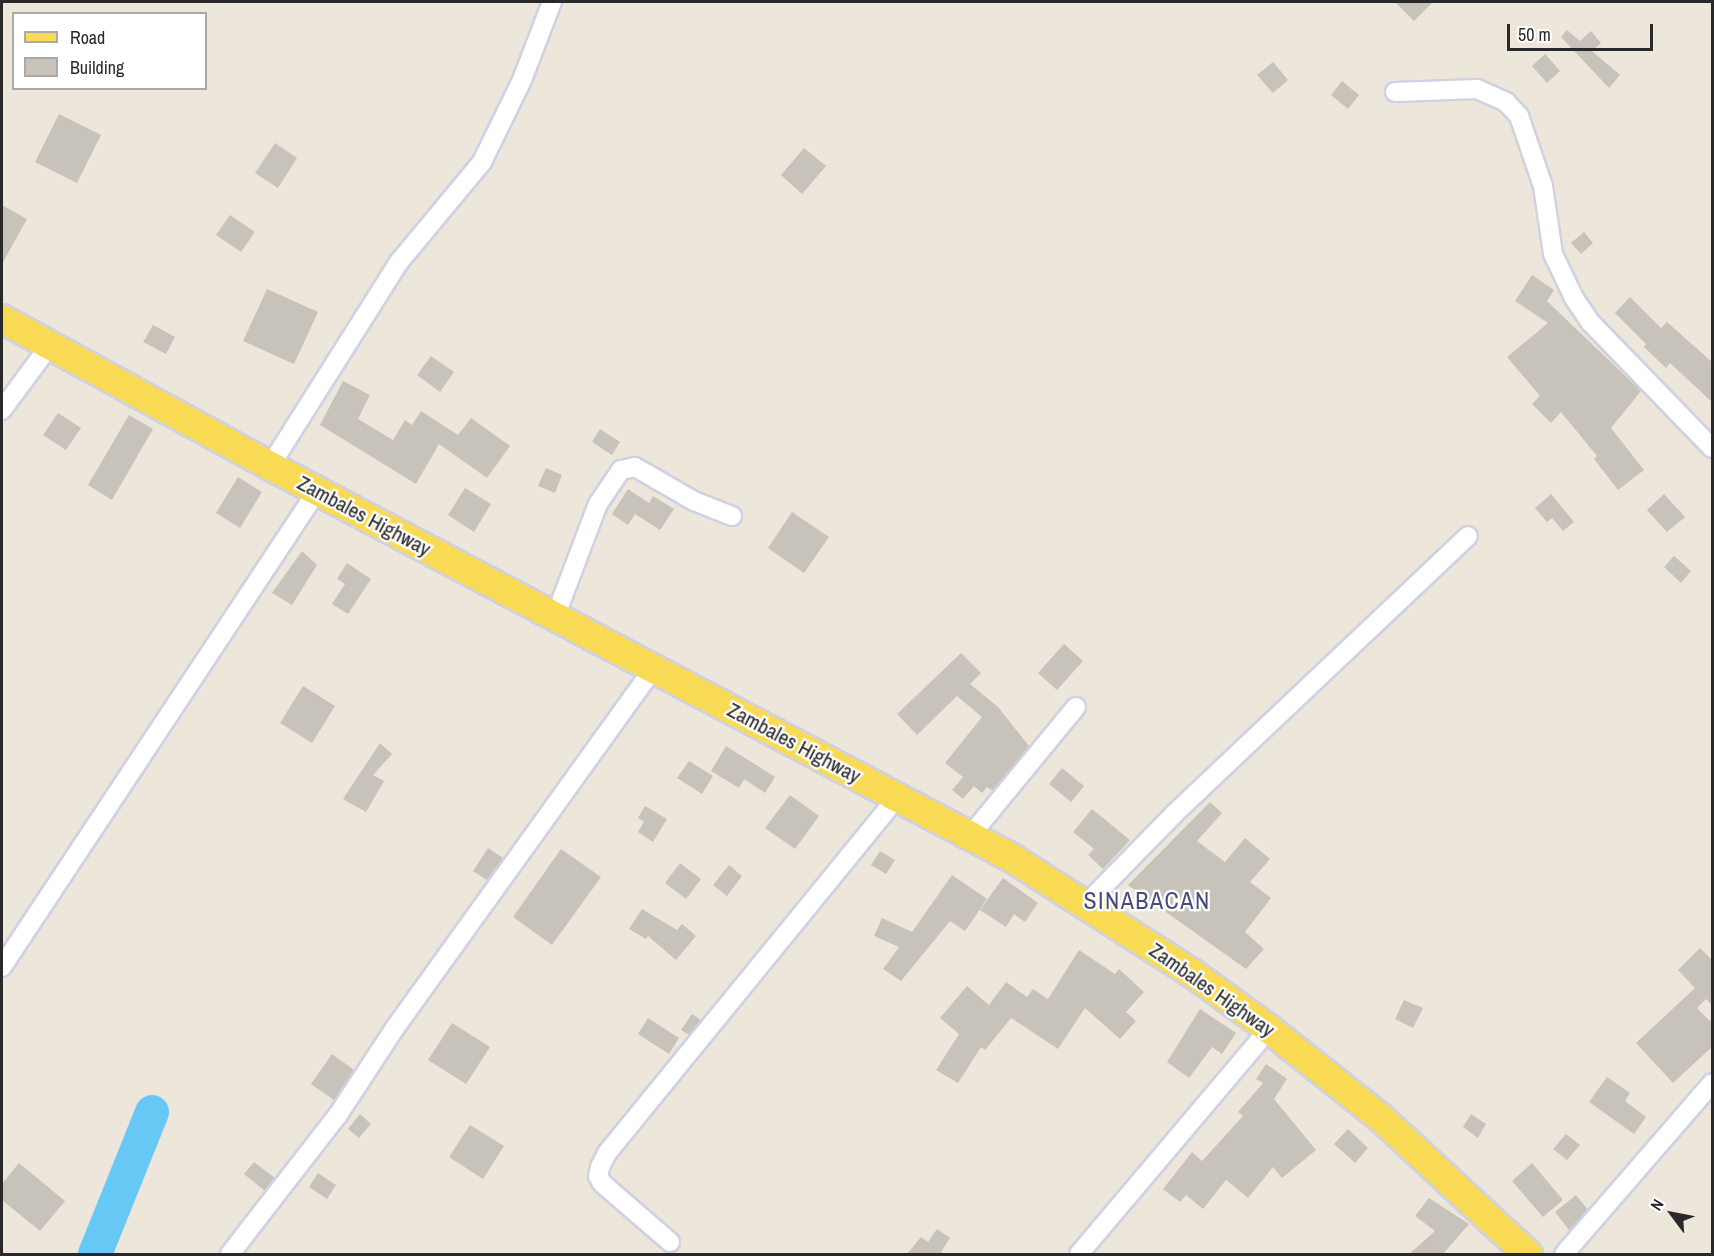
<!DOCTYPE html>
<style>
body{margin:0}
#map{position:relative;width:1714px;height:1256px;overflow:hidden;background:#ede6da;font-family:"Archivo Narrow",sans-serif}
div>[style]{position:absolute}
.river>*{height:34px;margin:-17px;padding:0 17px;transform-origin:17px;border-radius:17px;background:#67c8f5}
.building>*{inset:0;background:#c8c3ba}
.roads{filter:drop-shadow(2px 0 #d0d2e3) drop-shadow(-2px 0 #d0d2e3) drop-shadow(0 2px #d0d2e3) drop-shadow(0 -2px #d0d2e3)}
.street>*{height:18px;margin:-9px;padding:0 9px;transform-origin:9px;border-radius:9px;background:#fff}
.primary>*{height:28px;margin:-14px;padding:0 14px;transform-origin:14px;border-radius:14px;background:#f8da54}
span{translate:-50% -50%;white-space:nowrap;text-align:center;line-height:1.15;-webkit-text-stroke:4.5px #fff;paint-order:stroke}
.street-label{font-size:21px;color:#292929}
.quarter-label{font-size:24px;color:#474e7d;letter-spacing:1.5px}
.frame{position:absolute;inset:0;border:3px solid #292929;pointer-events:none}
.legend{position:absolute;left:12px;top:12px;width:195px;height:78px;box-sizing:border-box;background:#fff;border:2px solid #a9a9a9;margin:0;padding:8px 10px;list-style:none;font-size:18px;color:#292929}
.legend li{display:flex;align-items:center;gap:12px;height:30px}
.legend b{width:30px;border:2px solid #a9a9a9}
.north{position:absolute;left:1642px;top:1184px;width:60px;height:60px;-webkit-text-stroke:4px #fff;paint-order:stroke;rotate:302deg;font-size:16px;font-weight:700;line-height:24px;text-align:center;color:#292929}
.north::after{content:'';display:block;margin:auto;width:21px;height:27px;background:#292929;clip-path:polygon(50% 0,100% 100%,50% 72%,0 100%)}
.scale{position:absolute;left:1507px;top:24px;width:146px;height:27px;box-sizing:border-box;border:3px solid #292929;border-top:0;padding-left:8px;font-size:18px;line-height:21px;white-space:nowrap;color:#292929;-webkit-text-stroke:4px #fff;paint-order:stroke}
</style>
<div id="map">
<div class="river">
<div style="left:95px;top:1254px;width:153px;rotate:-68.1deg"></div>
</div>
<div class="building">
<div style="clip-path:polygon(1395px 2px,1433px 2px,1414px 21px)"></div>
<div style="clip-path:polygon(1567px 30px,1580px 41px,1591px 31px,1601px 43px,1592px 51px,1620px 75px,1609px 88px,1561px 37px)"></div>
<div style="clip-path:polygon(1545px 54px,1560px 71px,1547px 83px,1532px 66px)"></div>
<div style="clip-path:polygon(1273px 62px,1288px 80px,1273px 93px,1257px 75px)"></div>
<div style="clip-path:polygon(1342px 81px,1359px 95px,1348px 109px,1331px 95px)"></div>
<div style="clip-path:polygon(59px 114px,101px 135px,77px 183px,35px 162px)"></div>
<div style="clip-path:polygon(275px 143px,297px 158px,278px 188px,255px 173px)"></div>
<div style="clip-path:polygon(804px 148px,826px 166px,802px 194px,781px 175px)"></div>
<div style="clip-path:polygon(2px 205px,27px 219px,2px 264px)"></div>
<div style="clip-path:polygon(230px 215px,255px 232px,241px 252px,216px 235px)"></div>
<div style="clip-path:polygon(1584px 232px,1593px 243px,1581px 254px,1571px 243px)"></div>
<div style="clip-path:polygon(1532px 275px,1554px 290px,1547px 301px,1641px 391px,1611px 428px,1644px 470px,1618px 490px,1594px 459px,1597px 456px,1561px 412px,1551px 423px,1532px 404px,1540px 396px,1507px 357px,1548px 323px,1515px 301px)"></div>
<div style="clip-path:polygon(267px 289px,318px 312px,294px 364px,243px 341px)"></div>
<div style="clip-path:polygon(1630px 297px,1661px 328px,1667px 322px,1713px 363px,1713px 403px,1670px 363px,1666px 368px,1644px 347px,1646px 344px,1615px 313px)"></div>
<div style="clip-path:polygon(153px 325px,175px 337px,166px 354px,143px 342px)"></div>
<div style="clip-path:polygon(431px 356px,454px 372px,440px 392px,417px 375px)"></div>
<div style="clip-path:polygon(343px 381px,370px 395px,358px 419px,393px 440px,405px 420px,412px 425px,421px 411px,458px 435px,471px 418px,510px 446px,487px 478px,439px 444px,416px 484px,320px 425px)"></div>
<div style="clip-path:polygon(58px 413px,81px 428px,66px 450px,43px 435px)"></div>
<div style="clip-path:polygon(129px 415px,153px 429px,112px 500px,88px 485px)"></div>
<div style="clip-path:polygon(600px 429px,620px 442px,612px 455px,592px 442px)"></div>
<div style="clip-path:polygon(546px 468px,562px 475px,555px 493px,538px 486px)"></div>
<div style="clip-path:polygon(238px 477px,262px 492px,240px 528px,216px 513px)"></div>
<div style="clip-path:polygon(465px 488px,491px 504px,474px 532px,448px 515px)"></div>
<div style="clip-path:polygon(628px 489px,649px 503px,653px 496px,674px 509px,660px 530px,635px 514px,628px 525px,612px 514px)"></div>
<div style="clip-path:polygon(1551px 494px,1574px 522px,1563px 531px,1552px 518px,1547px 522px,1535px 508px)"></div>
<div style="clip-path:polygon(1664px 494px,1685px 517px,1667px 532px,1647px 510px)"></div>
<div style="clip-path:polygon(792px 512px,829px 537px,804px 573px,768px 548px)"></div>
<div style="clip-path:polygon(302px 551px,317px 565px,292px 605px,272px 593px)"></div>
<div style="clip-path:polygon(1674px 556px,1691px 571px,1681px 583px,1664px 567px)"></div>
<div style="clip-path:polygon(347px 563px,371px 579px,348px 614px,332px 604px,345px 584px,337px 579px)"></div>
<div style="clip-path:polygon(1064px 644px,1083px 661px,1057px 690px,1038px 673px)"></div>
<div style="clip-path:polygon(961px 653px,981px 673px,970px 684px,998px 707px,1029px 746px,993px 791px,987px 787px,982px 793px,974px 786px,963px 799px,952px 790px,963px 777px,945px 763px,982px 717px,957px 696px,917px 735px,897px 714px)"></div>
<div style="clip-path:polygon(303px 686px,335px 706px,312px 743px,280px 723px)"></div>
<div style="clip-path:polygon(380px 743px,392px 754px,373px 775px,384px 781px,366px 812px,343px 799px)"></div>
<div style="clip-path:polygon(726px 746px,775px 777px,765px 793px,744px 779px,739px 788px,711px 771px)"></div>
<div style="clip-path:polygon(689px 761px,713px 776px,702px 794px,677px 778px)"></div>
<div style="clip-path:polygon(1062px 768px,1084px 786px,1071px 802px,1049px 784px)"></div>
<div style="clip-path:polygon(790px 795px,819px 816px,795px 849px,765px 828px)"></div>
<div style="clip-path:polygon(1210px 802px,1222px 813px,1197px 841px,1225px 862px,1245px 838px,1270px 859px,1250px 882px,1271px 898px,1245px 932px,1264px 949px,1246px 969px,1128px 885px)"></div>
<div style="clip-path:polygon(645px 806px,667px 819px,653px 842px,638px 832px,644px 822px,638px 818px)"></div>
<div style="clip-path:polygon(1092px 809px,1130px 840px,1103px 869px,1088px 855px,1094px 849px,1073px 832px)"></div>
<div style="clip-path:polygon(488px 848px,503px 858px,487px 880px,473px 871px)"></div>
<div style="clip-path:polygon(561px 849px,601px 877px,552px 945px,513px 917px)"></div>
<div style="clip-path:polygon(880px 851px,895px 860px,886px 874px,871px 865px)"></div>
<div style="clip-path:polygon(680px 863px,701px 879px,686px 899px,665px 883px)"></div>
<div style="clip-path:polygon(729px 865px,742px 876px,727px 896px,713px 885px)"></div>
<div style="clip-path:polygon(952px 875px,987px 899px,965px 931px,950px 921px,901px 981px,883px 969px,899px 947px,874px 936px,882px 918px,912px 932px)"></div>
<div style="clip-path:polygon(1003px 878px,1038px 903px,1025px 922px,1014px 914px,1006px 927px,980px 910px)"></div>
<div style="clip-path:polygon(642px 909px,677px 930px,682px 924px,696px 936px,676px 960px,648px 936px,646px 939px,629px 929px)"></div>
<div style="clip-path:polygon(1700px 948px,1713px 961px,1713px 1006px,1706px 999px,1697px 1008px,1713px 1024px,1713px 1046px,1673px 1083px,1636px 1043px,1695px 988px,1678px 970px)"></div>
<div style="clip-path:polygon(1079px 950px,1115px 974px,1119px 969px,1144px 992px,1126px 1012px,1136px 1021px,1120px 1039px,1085px 1008px,1058px 1049px,1011px 1018px,985px 1050px,981px 1047px,958px 1083px,936px 1070px,959px 1034px,940px 1018px,967px 986px,989px 1005px,1006px 982px,1027px 997px,1033px 989px,1048px 999px)"></div>
<div style="clip-path:polygon(1404px 1000px,1423px 1008px,1413px 1028px,1395px 1019px)"></div>
<div style="clip-path:polygon(1200px 1009px,1236px 1033px,1222px 1054px,1212px 1047px,1189px 1078px,1167px 1062px)"></div>
<div style="clip-path:polygon(692px 1014px,701px 1020px,689px 1035px,681px 1030px)"></div>
<div style="clip-path:polygon(648px 1018px,679px 1038px,669px 1054px,638px 1034px)"></div>
<div style="clip-path:polygon(452px 1023px,490px 1047px,466px 1084px,428px 1060px)"></div>
<div style="clip-path:polygon(332px 1054px,354px 1070px,334px 1100px,311px 1084px)"></div>
<div style="clip-path:polygon(1266px 1064px,1287px 1079px,1274px 1099px,1316px 1150px,1282px 1178px,1273px 1167px,1248px 1198px,1226px 1180px,1203px 1209px,1186px 1195px,1180px 1202px,1163px 1189px,1192px 1152px,1202px 1161px,1243px 1116px,1238px 1112px,1263px 1083px,1256px 1079px)"></div>
<div style="clip-path:polygon(1607px 1077px,1630px 1093px,1625px 1101px,1646px 1117px,1634px 1134px,1589px 1102px)"></div>
<div style="clip-path:polygon(360px 1114px,371px 1124px,359px 1138px,348px 1129px)"></div>
<div style="clip-path:polygon(1471px 1114px,1486px 1124px,1478px 1138px,1463px 1127px)"></div>
<div style="clip-path:polygon(470px 1125px,504px 1146px,483px 1179px,449px 1157px)"></div>
<div style="clip-path:polygon(1348px 1129px,1368px 1148px,1355px 1163px,1334px 1144px)"></div>
<div style="clip-path:polygon(1566px 1134px,1580px 1145px,1567px 1160px,1553px 1149px)"></div>
<div style="clip-path:polygon(254px 1162px,275px 1178px,265px 1191px,244px 1174px)"></div>
<div style="clip-path:polygon(19px 1163px,65px 1201px,40px 1231px,2px 1200px,2px 1184px)"></div>
<div style="clip-path:polygon(1532px 1163px,1563px 1200px,1543px 1217px,1512px 1181px)"></div>
<div style="clip-path:polygon(318px 1173px,336px 1185px,327px 1199px,309px 1187px)"></div>
<div style="clip-path:polygon(1576px 1195px,1588px 1210px,1569px 1230px,1555px 1212px)"></div>
<div style="clip-path:polygon(1429px 1198px,1469px 1224px,1443px 1254px,1409px 1254px,1435px 1231px,1415px 1216px)"></div>
<div style="clip-path:polygon(937px 1229px,950px 1238px,941px 1252px,944px 1254px,907px 1254px,921px 1237px,928px 1242px)"></div>
</div>
<div class="roads">
<div class="street">
<div style="left:1395px;top:92px;width:82px;rotate:-2.1deg"></div>
<div style="left:1477px;top:89px;width:32px;rotate:24deg"></div>
<div style="left:1506px;top:102px;width:19px;rotate:47deg"></div>
<div style="left:1519px;top:116px;width:74px;rotate:71.1deg"></div>
<div style="left:1543px;top:186px;width:69px;rotate:81.6deg"></div>
<div style="left:1553px;top:254px;width:49px;rotate:64.5deg"></div>
<div style="left:1574px;top:298px;width:30px;rotate:56deg"></div>
<div style="left:1591px;top:323px;width:174px;rotate:45.9deg"></div>
<div style="left:2px;top:410px;width:81px;rotate:-53.6deg"></div>
<div style="left:270px;top:466px;width:241px;rotate:-57.7deg"></div>
<div style="left:399px;top:262px;width:130px;rotate:-50.3deg"></div>
<div style="left:482px;top:162px;width:91px;rotate:-64deg"></div>
<div style="left:522px;top:80px;width:84px;rotate:-69deg"></div>
<div style="left:555px;top:617px;width:121px;rotate:-69.2deg"></div>
<div style="left:598px;top:504px;width:41px;rotate:-55.9deg"></div>
<div style="left:621px;top:470px;width:14px;rotate:-12deg"></div>
<div style="left:635px;top:467px;width:68px;rotate:30deg"></div>
<div style="left:694px;top:501px;width:41px;rotate:21.5deg"></div>
<div style="left:970px;top:836px;width:167px;rotate:-50.6deg"></div>
<div style="left:1086px;top:904px;width:127px;rotate:-45.6deg"></div>
<div style="left:1175px;top:813px;width:403px;rotate:-43.4deg"></div>
<div style="left:2px;top:967px;width:571px;rotate:-56.5deg"></div>
<div style="left:670px;top:1242px;width:90px;rotate:-139.1deg"></div>
<div style="left:602px;top:1183px;width:8px;rotate:-120deg"></div>
<div style="left:598px;top:1176px;width:9px;rotate:-77deg"></div>
<div style="left:600px;top:1167px;width:16px;rotate:-63deg"></div>
<div style="left:607px;top:1153px;width:459px;rotate:-50.8deg"></div>
<div style="left:230px;top:1254px;width:176px;rotate:-52.2deg"></div>
<div style="left:338px;top:1115px;width:104px;rotate:-56.8deg"></div>
<div style="left:395px;top:1028px;width:442px;rotate:-54.3deg"></div>
<div style="left:1079px;top:1254px;width:294px;rotate:-49.8deg"></div>
<div style="left:1564px;top:1254px;width:226px;rotate:-49.1deg"></div>
</div>
<div class="primary">
<div style="left:2px;top:319px;width:306px;rotate:28.7deg"></div>
<div style="left:270px;top:466px;width:839px;rotate:27.85deg"></div>
<div style="left:1012px;top:858px;width:214px;rotate:32.6deg"></div>
<div style="left:1192px;top:973px;width:95px;rotate:36deg"></div>
<div style="left:1269px;top:1029px;width:144px;rotate:38.5deg"></div>
<div style="left:1382px;top:1119px;width:199px;rotate:42.8deg"></div>
</div>
</div>
<div class="street-label">
<span style="left:364px;top:516px;rotate:28deg">Zambales Highway</span>
<span style="left:794px;top:743px;rotate:28deg">Zambales Highway</span>
<span style="left:1212px;top:990px;rotate:35deg">Zambales Highway</span>
</div>
<div class="quarter-label">
<span style="left:1147px;top:901px">SINABACAN</span>
</div>
<div class="frame"></div>
<ul class="legend">
<li><b style="height:8px;background:#f8da54"></b>Road</li>
<li><b style="height:16px;background:#c8c3ba"></b>Building</li>
</ul>
<div class="north">N</div>
<div class="scale">50 m</div>
</div>
